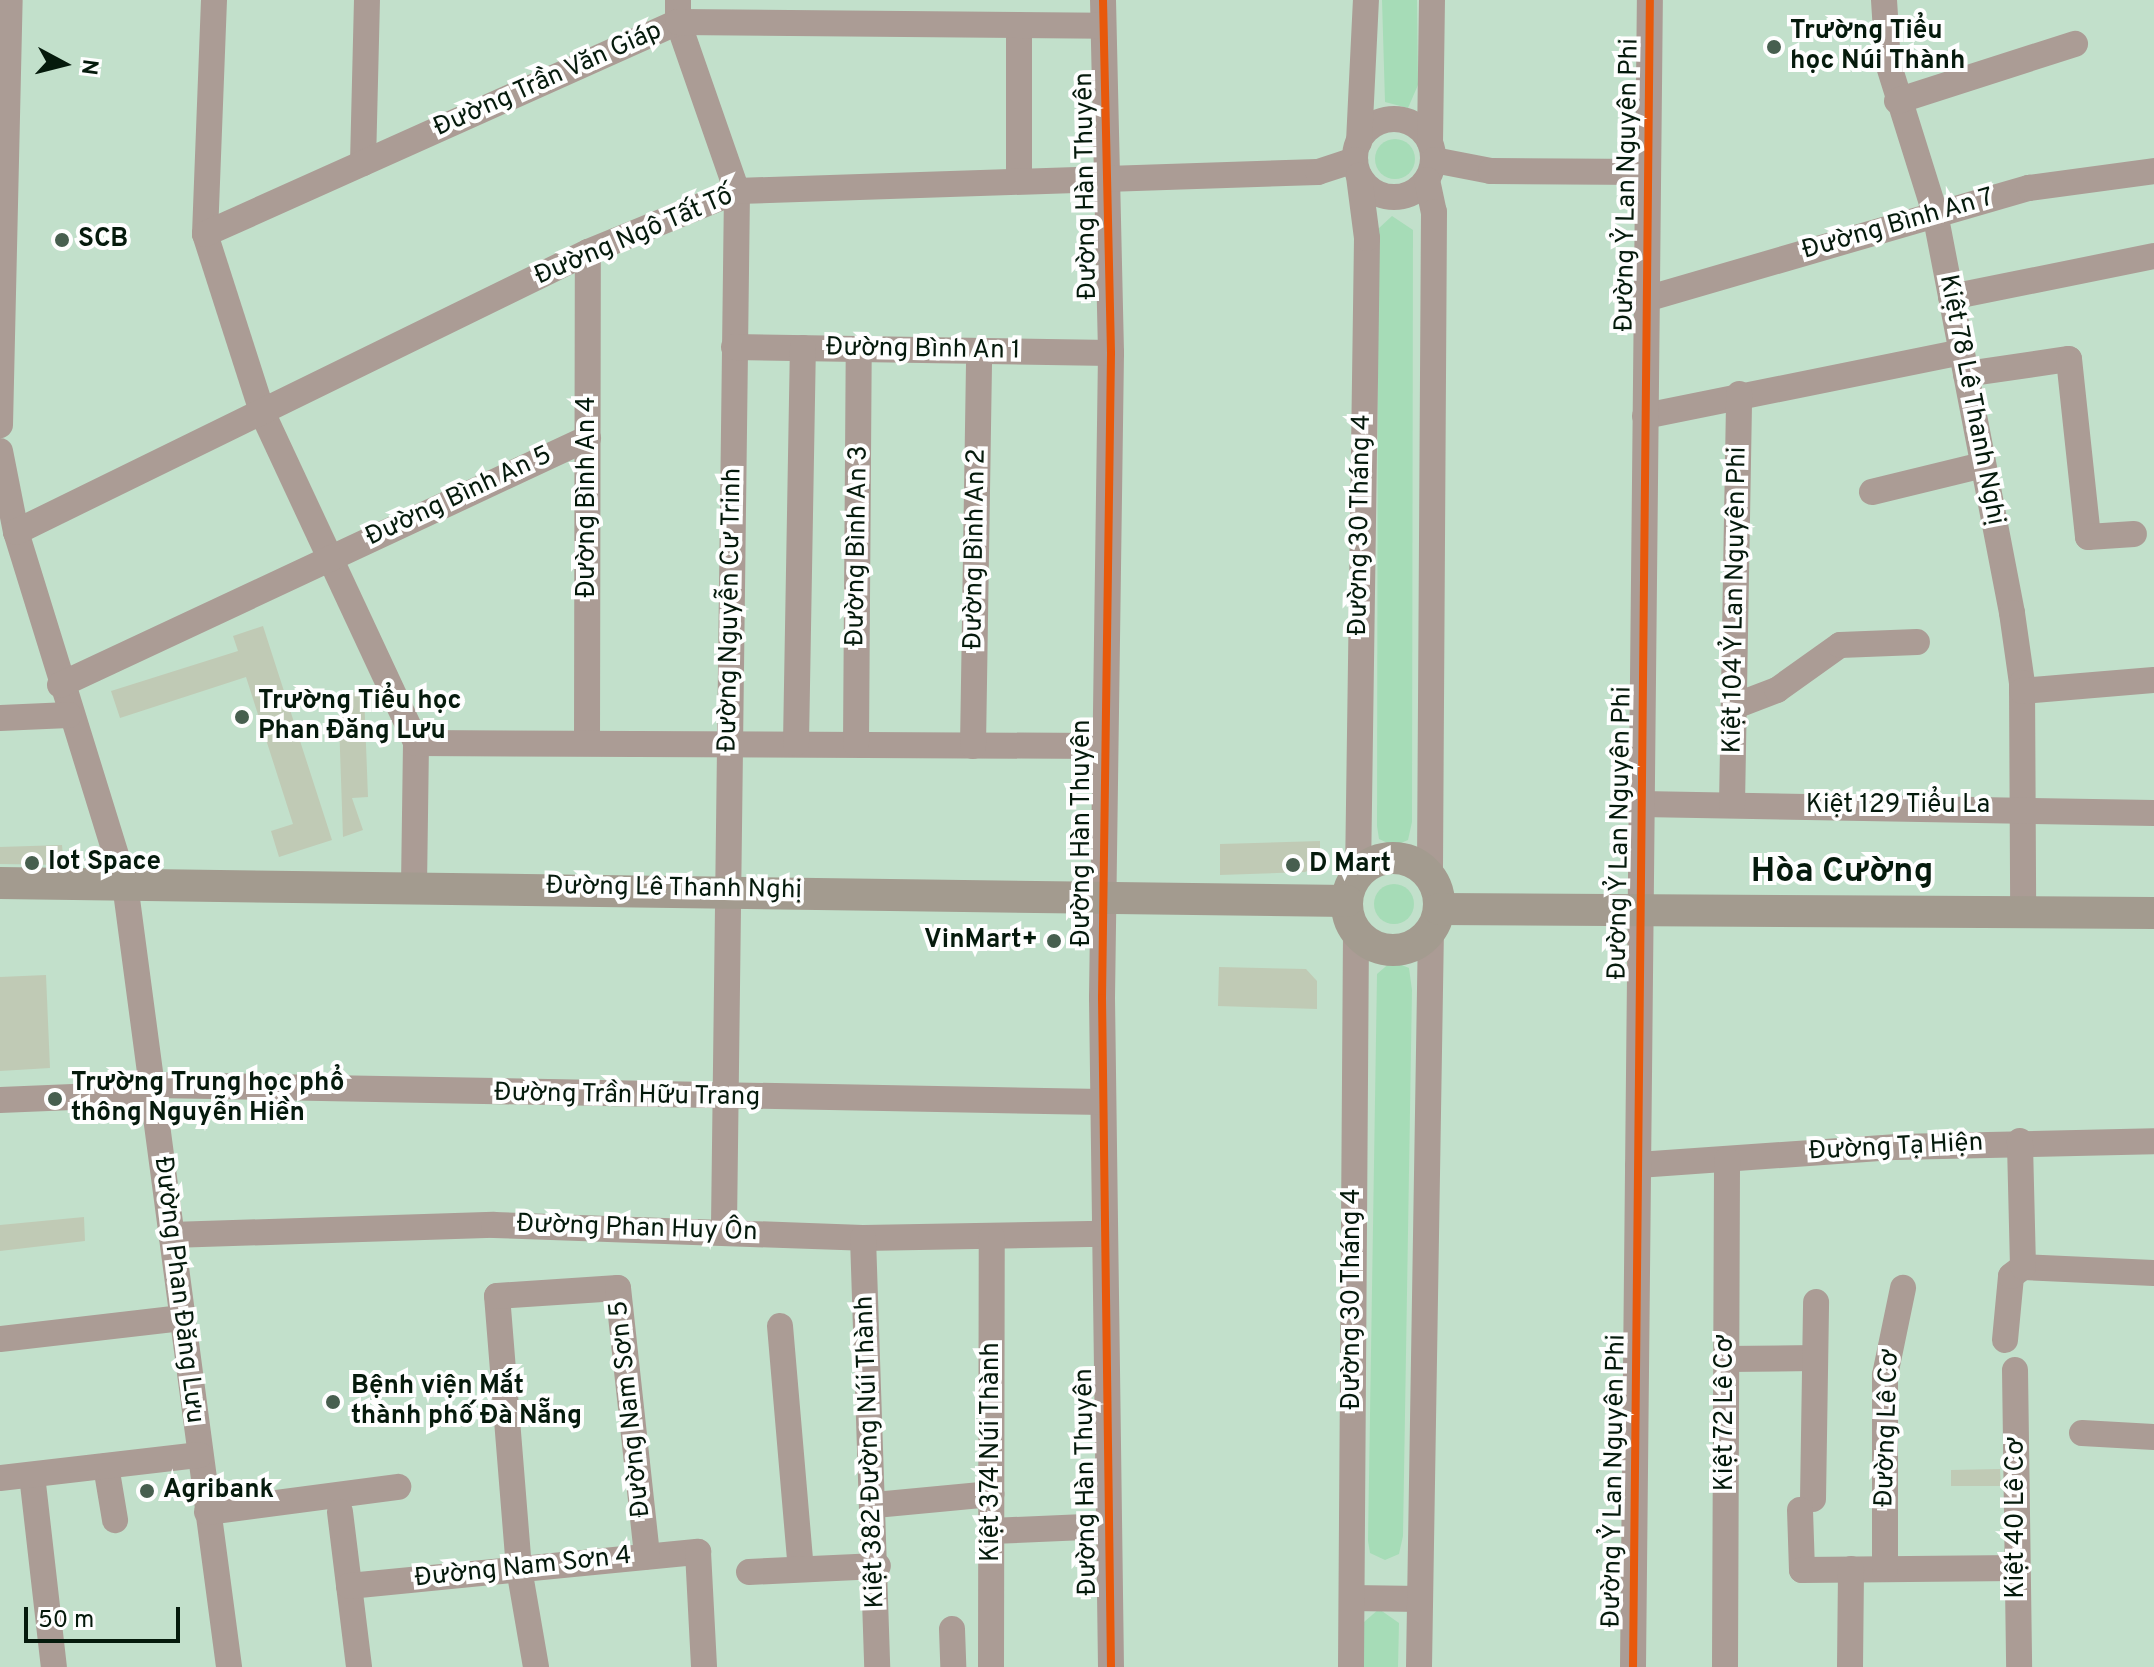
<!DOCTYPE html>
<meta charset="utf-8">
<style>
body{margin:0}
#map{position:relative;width:2154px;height:1667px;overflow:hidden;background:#c2e0cb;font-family:Overpass,sans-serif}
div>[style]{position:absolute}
.green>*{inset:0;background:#a6dcb7}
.round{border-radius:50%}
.building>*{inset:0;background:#c0cab5}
.minor>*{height:26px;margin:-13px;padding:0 13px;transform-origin:13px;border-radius:13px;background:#ab9c95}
.minor>.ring{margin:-13px;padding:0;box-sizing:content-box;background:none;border:26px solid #ab9c95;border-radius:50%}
.major>*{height:32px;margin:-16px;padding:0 16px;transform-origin:16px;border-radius:16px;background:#a39b8f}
.major>.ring{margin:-16px;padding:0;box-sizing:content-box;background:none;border:32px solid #a39b8f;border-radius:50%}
.cycleway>*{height:8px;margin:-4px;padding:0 4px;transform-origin:4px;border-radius:4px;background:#e8590c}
.dots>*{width:22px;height:22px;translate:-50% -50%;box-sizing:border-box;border:4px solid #fefefe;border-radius:50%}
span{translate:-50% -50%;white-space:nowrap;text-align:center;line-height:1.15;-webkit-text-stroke:8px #fefefe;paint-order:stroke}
.poi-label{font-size:26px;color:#051a0c;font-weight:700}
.left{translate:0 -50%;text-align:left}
.right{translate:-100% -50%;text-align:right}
.street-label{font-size:26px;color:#051a0c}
.district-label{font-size:34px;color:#051a0c;font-weight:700}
.north{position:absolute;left:24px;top:24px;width:80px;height:80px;-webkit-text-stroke:6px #fefefe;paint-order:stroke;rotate:97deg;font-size:22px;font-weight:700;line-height:32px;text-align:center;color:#051a0c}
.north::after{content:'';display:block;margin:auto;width:28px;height:36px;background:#051a0c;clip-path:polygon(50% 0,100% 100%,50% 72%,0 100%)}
.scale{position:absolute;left:24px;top:1607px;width:156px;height:36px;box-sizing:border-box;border:4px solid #051a0c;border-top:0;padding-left:10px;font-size:24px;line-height:28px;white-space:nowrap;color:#051a0c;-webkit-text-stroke:6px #fefefe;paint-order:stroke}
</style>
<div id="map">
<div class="green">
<div style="clip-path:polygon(1382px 0,1417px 0,1418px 85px,1408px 108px,1385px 102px)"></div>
<div class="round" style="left:1375px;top:139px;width:40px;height:40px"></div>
<div style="clip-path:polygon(1392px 216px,1413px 230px,1412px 822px,1408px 840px,1394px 846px,1379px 839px,1377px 826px,1378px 229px)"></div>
<div class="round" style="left:1374px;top:884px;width:40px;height:40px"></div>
<div style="clip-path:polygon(1392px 961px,1409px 968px,1412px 990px,1403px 1536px,1399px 1554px,1385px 1560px,1370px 1553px,1368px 1541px,1377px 974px)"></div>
<div style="clip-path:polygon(1379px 1609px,1399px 1623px,1398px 1667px,1363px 1667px,1364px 1622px)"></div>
</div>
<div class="building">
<div style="clip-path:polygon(263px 626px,332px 840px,279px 857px,271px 831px,293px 824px,246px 677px,120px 718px,111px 691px,238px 651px,233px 636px)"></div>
<div style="clip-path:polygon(364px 692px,368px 797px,352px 798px,363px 830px,343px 837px,338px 693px)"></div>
<div style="clip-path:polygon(1320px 841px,1320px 865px,1305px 872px,1220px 875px,1220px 844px)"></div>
<div style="clip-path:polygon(62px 845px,64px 865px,0 864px,0 847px)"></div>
<div style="clip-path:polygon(1219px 967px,1306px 969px,1317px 981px,1317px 1009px,1218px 1006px)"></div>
<div style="clip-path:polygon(46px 975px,50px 1068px,0 1071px,0 977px)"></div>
<div style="clip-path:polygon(84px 1217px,85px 1241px,0 1251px,0 1225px)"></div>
<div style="clip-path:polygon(2000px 1469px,2001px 1486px,1951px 1486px,1951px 1470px)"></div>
</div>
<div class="minor">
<div style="left:214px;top:0;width:234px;rotate:92.2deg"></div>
<div style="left:205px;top:234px;width:187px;rotate:72.2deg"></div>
<div style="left:262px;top:412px;width:365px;rotate:65deg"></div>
<div style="left:416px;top:743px;width:143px;rotate:90.8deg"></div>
<div style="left:678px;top:0;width:22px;rotate:90deg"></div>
<div style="left:678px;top:22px;width:179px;rotate:70.8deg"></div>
<div style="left:737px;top:191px;width:1040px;rotate:90.72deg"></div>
<div style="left:1103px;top:0;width:353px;rotate:88.7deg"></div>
<div style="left:1111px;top:353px;width:645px;rotate:90.8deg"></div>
<div style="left:1102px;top:998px;width:669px;rotate:89.23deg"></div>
<div style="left:1884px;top:0;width:63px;rotate:86.4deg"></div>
<div style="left:1888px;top:63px;width:157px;rotate:72.6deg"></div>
<div style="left:1935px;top:213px;width:407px;rotate:79.1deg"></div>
<div style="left:2012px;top:613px;width:71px;rotate:81.9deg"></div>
<div style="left:2022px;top:683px;width:229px;rotate:89.7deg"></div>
<div style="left:1019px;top:25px;width:155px;rotate:90deg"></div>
<div style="left:1897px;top:101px;width:187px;rotate:-17.8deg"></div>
<div class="ring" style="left:1355px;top:119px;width:52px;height:52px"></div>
<div style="left:1359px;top:142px;width:142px;rotate:-87.2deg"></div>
<div style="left:1430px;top:142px;width:142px;rotate:-89.2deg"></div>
<div style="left:1434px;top:160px;width:58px;rotate:10.9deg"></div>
<div style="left:1491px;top:171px;width:157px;rotate:0.4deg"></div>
<div style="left:363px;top:163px;width:163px;rotate:-88.6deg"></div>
<div style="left:1427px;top:180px;width:33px;rotate:78deg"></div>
<div style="left:1434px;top:212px;width:664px;rotate:90.35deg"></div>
<div style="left:205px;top:234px;width:518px;rotate:-24.14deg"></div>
<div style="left:678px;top:22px;width:425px;rotate:0.5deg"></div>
<div style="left:1951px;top:297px;width:207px;rotate:-11.4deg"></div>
<div style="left:1646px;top:299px;width:399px;rotate:-16.2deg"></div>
<div style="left:2029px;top:188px;width:126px;rotate:-7.7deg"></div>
<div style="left:734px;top:347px;width:377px;rotate:0.9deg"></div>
<div style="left:1966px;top:374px;width:104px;rotate:-8.3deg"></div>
<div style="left:2069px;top:359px;width:179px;rotate:83.9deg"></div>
<div style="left:2088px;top:537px;width:46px;rotate:-3.7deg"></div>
<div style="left:1645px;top:416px;width:322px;rotate:-11.4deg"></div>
<div style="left:0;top:425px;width:425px;rotate:-88.7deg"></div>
<div style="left:0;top:451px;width:83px;rotate:78.8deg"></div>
<div style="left:16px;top:532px;width:368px;rotate:72.8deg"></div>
<div style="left:125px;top:884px;width:790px;rotate:82.43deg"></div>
<div style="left:1872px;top:492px;width:114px;rotate:-13.7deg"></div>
<div style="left:16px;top:532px;width:637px;rotate:-26.08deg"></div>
<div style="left:588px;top:252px;width:161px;rotate:-22.3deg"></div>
<div style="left:737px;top:191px;width:581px;rotate:-1.87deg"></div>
<div style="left:1318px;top:172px;width:39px;rotate:-18deg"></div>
<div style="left:60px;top:685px;width:583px;rotate:-25.07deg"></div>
<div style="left:2022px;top:691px;width:132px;rotate:-4.8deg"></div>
<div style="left:1735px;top:706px;width:45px;rotate:-20.9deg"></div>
<div style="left:1777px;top:690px;width:77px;rotate:-35.5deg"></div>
<div style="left:1840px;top:645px;width:77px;rotate:-2.2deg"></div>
<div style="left:0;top:718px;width:69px;rotate:-2.5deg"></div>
<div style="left:587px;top:741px;width:489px;rotate:-89.9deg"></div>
<div style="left:416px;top:743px;width:687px;rotate:0.25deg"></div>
<div style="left:796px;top:743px;width:395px;rotate:-89deg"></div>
<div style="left:856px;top:744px;width:395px;rotate:-89.6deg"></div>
<div style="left:973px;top:746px;width:394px;rotate:-89.1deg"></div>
<div style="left:1641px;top:804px;width:513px;rotate:1.01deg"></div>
<div style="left:1732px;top:805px;width:411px;rotate:-89deg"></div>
<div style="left:1358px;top:875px;width:637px;rotate:-89.19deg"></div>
<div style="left:1367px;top:238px;width:63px;rotate:-97.4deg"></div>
<div style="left:0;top:1100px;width:121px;rotate:-2.4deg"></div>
<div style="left:121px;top:1095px;width:33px;rotate:-18deg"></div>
<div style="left:152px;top:1085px;width:951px;rotate:1.02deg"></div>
<div style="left:1638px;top:1165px;width:260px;rotate:-4deg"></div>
<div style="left:1897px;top:1147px;width:257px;rotate:-1.3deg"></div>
<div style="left:171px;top:1235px;width:323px;rotate:-1.8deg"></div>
<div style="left:494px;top:1225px;width:369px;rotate:2deg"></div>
<div style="left:863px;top:1238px;width:241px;rotate:-1deg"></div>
<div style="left:863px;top:1238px;width:429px;rotate:88.1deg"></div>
<div style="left:2023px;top:1267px;width:131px;rotate:2.6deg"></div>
<div style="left:780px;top:1326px;width:244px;rotate:85.1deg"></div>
<div style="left:0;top:1339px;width:183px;rotate:-6.6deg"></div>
<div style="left:2005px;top:1340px;width:64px;rotate:-84.6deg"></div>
<div style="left:2011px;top:1276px;width:15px;rotate:-37deg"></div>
<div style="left:2023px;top:1267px;width:126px;rotate:-91.4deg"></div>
<div style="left:1726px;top:1359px;width:89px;rotate:-0.6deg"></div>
<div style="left:2015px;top:1370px;width:297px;rotate:89.2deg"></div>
<div style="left:2082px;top:1433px;width:72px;rotate:3.2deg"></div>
<div style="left:106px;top:1466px;width:55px;rotate:80.5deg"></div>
<div style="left:32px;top:1475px;width:193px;rotate:83.5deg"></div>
<div style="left:0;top:1478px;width:201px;rotate:-6.6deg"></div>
<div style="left:1813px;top:1499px;width:197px;rotate:-89.1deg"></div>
<div style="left:875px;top:1505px;width:117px;rotate:-5.4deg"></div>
<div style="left:1800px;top:1510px;width:60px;rotate:88.1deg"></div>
<div style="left:1802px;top:1570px;width:215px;rotate:-0.5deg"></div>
<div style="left:207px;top:1512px;width:193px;rotate:-7.5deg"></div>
<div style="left:340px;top:1512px;width:156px;rotate:83deg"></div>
<div style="left:991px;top:1531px;width:117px;rotate:-2.4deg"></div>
<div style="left:1885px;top:1569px;width:194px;rotate:-90deg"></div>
<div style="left:1885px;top:1375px;width:89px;rotate:-78.3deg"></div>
<div style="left:749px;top:1572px;width:129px;rotate:-2.7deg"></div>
<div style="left:349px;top:1586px;width:351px;rotate:-5.6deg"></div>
<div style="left:698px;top:1552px;width:115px;rotate:87deg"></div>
<div style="left:1352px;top:1598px;width:68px;rotate:0.8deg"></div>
<div style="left:952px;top:1629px;width:38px;rotate:88deg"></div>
<div style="left:536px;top:1667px;width:99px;rotate:-99.8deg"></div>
<div style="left:519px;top:1569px;width:274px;rotate:-94.6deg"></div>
<div style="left:497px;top:1296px;width:121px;rotate:-3.8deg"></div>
<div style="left:618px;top:1288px;width:270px;rotate:83.8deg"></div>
<div style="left:991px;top:1667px;width:430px;rotate:-89.9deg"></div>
<div style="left:1351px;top:1667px;width:736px;rotate:-89.61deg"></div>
<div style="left:1419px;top:1667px;width:736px;rotate:-89.07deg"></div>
<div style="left:1633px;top:1667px;width:1667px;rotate:-89.42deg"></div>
<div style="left:1725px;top:1667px;width:507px;rotate:-89.77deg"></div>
<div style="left:1850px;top:1667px;width:98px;rotate:-89.4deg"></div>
</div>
<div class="major">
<div class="ring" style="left:1347px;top:858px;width:60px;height:60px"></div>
<div style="left:0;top:883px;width:1347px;rotate:0.77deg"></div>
<div style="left:1439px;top:909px;width:715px;rotate:0.32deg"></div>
</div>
<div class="cycleway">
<div style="left:1103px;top:0;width:353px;rotate:88.7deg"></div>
<div style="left:1111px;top:353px;width:645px;rotate:90.8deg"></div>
<div style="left:1102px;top:998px;width:669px;rotate:89.23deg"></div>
<div style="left:1633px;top:1667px;width:1667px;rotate:-89.42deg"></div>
</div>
<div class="dots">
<div style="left:1774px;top:47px;background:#475f4f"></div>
<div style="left:62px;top:240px;background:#475f4f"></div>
<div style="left:242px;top:717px;background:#475f4f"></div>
<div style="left:32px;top:863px;background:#475f4f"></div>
<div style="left:1293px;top:865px;background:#475f4f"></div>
<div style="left:1054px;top:941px;background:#475f4f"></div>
<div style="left:55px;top:1099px;background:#475f4f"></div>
<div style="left:333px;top:1402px;background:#475f4f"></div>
<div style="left:147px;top:1491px;background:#475f4f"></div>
</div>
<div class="poi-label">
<span class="left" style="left:1790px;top:47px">Trường Tiểu<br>học Núi Thành</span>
<span class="left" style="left:78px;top:240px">SCB</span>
<span class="left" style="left:258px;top:717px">Trường Tiểu học<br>Phan Đăng Lưu</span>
<span class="left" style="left:48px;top:863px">Iot Space</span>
<span class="left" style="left:1309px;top:865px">D Mart</span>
<span class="right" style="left:1038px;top:941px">VinMart+</span>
<span class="left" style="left:71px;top:1099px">Trường Trung học phổ<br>thông Nguyễn Hiền</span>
<span class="left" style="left:351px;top:1402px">Bệnh viện Mắt<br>thành phố Đà Nẵng</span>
<span class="left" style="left:163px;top:1491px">Agribank</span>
</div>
<div class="street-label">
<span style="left:548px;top:80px;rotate:-24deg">Đường Trần Văn Giáp</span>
<span style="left:1628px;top:185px;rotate:-89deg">Đường Ỷ Lan Nguyên Phi</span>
<span style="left:1087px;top:186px;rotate:-91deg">Đường Hàn Thuyên</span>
<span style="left:1898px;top:225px;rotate:-16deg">Đường Bình An 7</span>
<span style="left:634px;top:237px;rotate:-23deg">Đường Ngô Tất Tố</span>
<span style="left:923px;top:350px;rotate:1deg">Đường Bình An 1</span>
<span style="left:1971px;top:400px;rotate:79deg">Kiệt 78 Lê Thanh Nghị</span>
<span style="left:459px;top:497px;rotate:-25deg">Đường Bình An 5</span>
<span style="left:588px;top:497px;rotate:-90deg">Đường Bình An 4</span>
<span style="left:1361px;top:525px;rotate:-89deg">Đường 30 Tháng 4</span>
<span style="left:858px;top:546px;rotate:-89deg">Đường Bình An 3</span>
<span style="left:976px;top:549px;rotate:-89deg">Đường Bình An 2</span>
<span style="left:1736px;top:600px;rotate:-89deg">Kiệt 104 Ỷ Lan Nguyên Phi</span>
<span style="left:731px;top:610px;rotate:-89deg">Đường Nguyễn Cư Trinh</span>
<span style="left:1898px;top:806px">Kiệt 129 Tiểu La</span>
<span style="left:1083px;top:833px;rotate:-90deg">Đường Hàn Thuyên</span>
<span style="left:1621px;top:833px;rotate:-89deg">Đường Ỷ Lan Nguyên Phi</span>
<span style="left:674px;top:889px;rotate:1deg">Đường Lê Thanh Nghị</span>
<span style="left:627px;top:1096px;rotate:1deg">Đường Trần Hữu Trang</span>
<span style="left:1896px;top:1148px;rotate:-3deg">Đường Tạ Hiện</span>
<span style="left:637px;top:1229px;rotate:2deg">Đường Phan Huy Ôn</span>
<span style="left:178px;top:1290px;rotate:83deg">Đường Phan Đăng Lưu</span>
<span style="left:1353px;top:1299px;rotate:-90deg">Đường 30 Tháng 4</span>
<span style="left:631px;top:1409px;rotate:-96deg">Đường Nam Sơn 5</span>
<span style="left:1726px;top:1413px;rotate:-90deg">Kiệt 72 Lê Cơ</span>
<span style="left:1888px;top:1428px;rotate:-88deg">Đường Lê Cơ</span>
<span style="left:871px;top:1452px;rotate:-92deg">Kiệt 382 Đường Núi Thành</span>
<span style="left:992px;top:1452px;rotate:-90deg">Kiệt 374 Núi Thành</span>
<span style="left:1615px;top:1481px;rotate:-89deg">Đường Ỷ Lan Nguyên Phi</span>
<span style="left:1087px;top:1482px;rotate:-91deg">Đường Hàn Thuyên</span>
<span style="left:2017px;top:1518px;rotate:-90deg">Kiệt 40 Lê Cơ</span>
<span style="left:523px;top:1568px;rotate:-6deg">Đường Nam Sơn 4</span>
</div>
<div class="district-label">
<span style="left:1842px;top:873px">Hòa Cường</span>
</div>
<div class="north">N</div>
<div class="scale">50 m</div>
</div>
